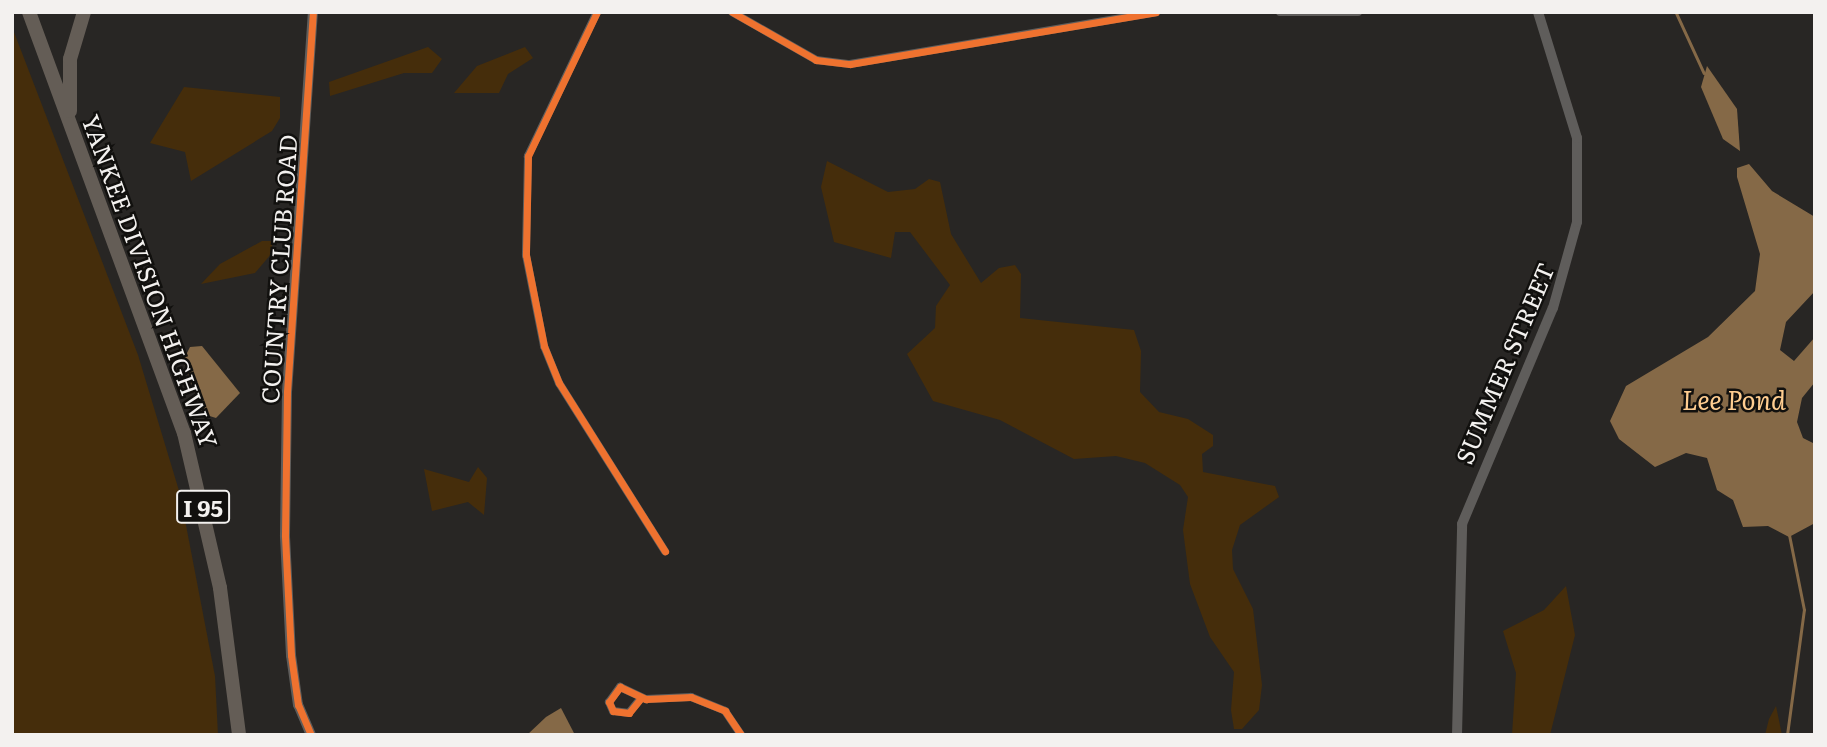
<!DOCTYPE html>
<style>
body{margin:0}
#map{position:relative;width:1827px;height:747px;overflow:hidden;background:#282624;font-family:Literata,serif}
div>[style]{position:absolute}
.green>*{inset:0;background:#452d0b}
.water>*{inset:0;background:#856947}
.stream>*{height:2.5px;margin:-1.25px;padding:0 1.25px;transform-origin:1.25px;border-radius:1.25px;background:#856947}
.minor>*{height:8px;margin:-4px;padding:0 4px;transform-origin:4px;border-radius:4px;background:#5f5d5b}
.tertiary>*{height:10px;margin:-5px;padding:0 5px;transform-origin:5px;border-radius:5px;background:#5f5d5b}
.secondary>*{height:10px;margin:-5px;padding:0 5px;transform-origin:5px;border-radius:5px;background:#5f5d5b}
.motorway>*{height:14px;margin:-7px;padding:0 7px;transform-origin:7px;border-radius:7px;background:#645d56}
.cycleway>*{height:7px;margin:-3.5px;padding:0 3.5px;transform-origin:3.5px;border-radius:3.5px;background:#ef722f}
span{translate:-50% -50%;white-space:nowrap;text-align:center;line-height:1.15;-webkit-text-stroke:5px #11100e;paint-order:stroke}
.shield-label span{padding:2px 5px;background:#11100e;border:2px solid;border-radius:5px;-webkit-text-stroke-width:0}
.shield-label{font-size:23px;color:#f3f1ef;font-weight:700}
.street-label{font-size:24px;color:#f3f1ef}
.water-label{font-size:26px;color:#ffcd90;font-style:italic}
.frame{position:absolute;inset:0;border:14px solid #f3f1ef;pointer-events:none}
</style>
<div id="map">
<div class="green">
<div style="clip-path:polygon(12px 27px,138px 355px,180px 494px,215px 676px,218px 735px,12px 735px)"></div>
<div style="clip-path:polygon(428px 47px,442px 59px,432px 73px,404px 73px,330px 96px,329px 82px)"></div>
<div style="clip-path:polygon(525px 47px,533px 58px,508px 74px,499px 93px,454px 93px,477px 66px)"></div>
<div style="clip-path:polygon(184px 87px,280px 97px,280px 118px,272px 131px,191px 181px,185px 152px,150px 143px)"></div>
<div style="clip-path:polygon(827px 161px,888px 192px,915px 189px,929px 179px,940px 182px,951px 234px,981px 283px,999px 268px,1015px 265px,1021px 274px,1020px 318px,1134px 330px,1141px 351px,1140px 392px,1159px 412px,1188px 419px,1213px 435px,1213px 446px,1202px 454px,1203px 472px,1275px 486px,1279px 497px,1240px 525px,1232px 550px,1233px 569px,1253px 609px,1262px 685px,1259px 710px,1242px 729px,1234px 729px,1231px 710px,1234px 672px,1210px 637px,1190px 584px,1183px 530px,1188px 497px,1180px 485px,1145px 463px,1116px 456px,1074px 459px,1000px 420px,933px 401px,907px 354px,935px 328px,936px 306px,950px 285px,910px 232px,895px 232px,891px 258px,834px 242px,821px 187px)"></div>
<div style="clip-path:polygon(262px 241px,272px 241px,272px 253px,255px 273px,201px 284px,220px 264px)"></div>
<div style="clip-path:polygon(478px 467px,487px 478px,484px 515px,468px 502px,432px 511px,424px 469px,469px 482px)"></div>
<div style="clip-path:polygon(1566px 586px,1575px 635px,1550px 735px,1512px 735px,1516px 673px,1503px 631px,1544px 610px)"></div>
<div style="clip-path:polygon(1776px 706px,1782px 735px,1765px 735px,1769px 719px)"></div>
</div>
<div class="water">
<div style="clip-path:polygon(1707px 66px,1737px 109px,1740px 151px,1723px 139px,1701px 87px)"></div>
<div style="clip-path:polygon(1749px 164px,1772px 191px,1815px 217px,1815px 291px,1786px 322px,1780px 350px,1794px 361px,1815px 337px,1815px 382px,1802px 398px,1797px 422px,1803px 438px,1815px 444px,1815px 523px,1789px 537px,1768px 526px,1743px 527px,1733px 500px,1717px 490px,1707px 458px,1686px 453px,1655px 467px,1619px 439px,1610px 421px,1626px 386px,1708px 337px,1755px 291px,1760px 254px,1737px 177px,1737px 168px)"></div>
<div style="clip-path:polygon(202px 346px,240px 393px,216px 418px,203px 414px,183px 361px,190px 347px)"></div>
<div style="clip-path:polygon(561px 708px,575px 735px,527px 735px,546px 717px)"></div>
</div>
<div class="stream">
<div style="left:1676px;top:12px;width:67px;rotate:65.3deg"></div>
<div style="left:1787px;top:735px;width:126px;rotate:-82.3deg"></div>
<div style="left:1804px;top:610px;width:76px;rotate:-101.3deg"></div>
</div>
<div class="minor">
<div style="left:597px;top:12px;width:160px;rotate:115.6deg"></div>
<div style="left:528px;top:156px;width:99px;rotate:91.2deg"></div>
<div style="left:526px;top:255px;width:93px;rotate:78.8deg"></div>
<div style="left:544px;top:346px;width:40px;rotate:68deg"></div>
<div style="left:559px;top:383px;width:199px;rotate:57.8deg"></div>
<div style="left:732px;top:12px;width:97px;rotate:29.7deg"></div>
<div style="left:816px;top:60px;width:34px;rotate:7deg"></div>
<div style="left:850px;top:64px;width:310px;rotate:-9.6deg"></div>
<div style="left:1280px;top:12px;width:78px"></div>
<div style="left:641px;top:698px;width:19px;rotate:129deg"></div>
<div style="left:629px;top:713px;width:16px;rotate:-173deg"></div>
<div style="left:613px;top:711px;width:10px;rotate:-114deg"></div>
<div style="left:609px;top:702px;width:19px;rotate:-54deg"></div>
<div style="left:620px;top:687px;width:29px;rotate:25deg"></div>
<div style="left:646px;top:699px;width:45px;rotate:-2.5deg"></div>
<div style="left:691px;top:697px;width:37px;rotate:22deg"></div>
<div style="left:725px;top:711px;width:29px;rotate:56deg"></div>
</div>
<div class="tertiary">
<div style="left:311px;top:735px;width:33px;rotate:-113deg"></div>
<div style="left:298px;top:705px;width:50px;rotate:-98deg"></div>
<div style="left:291px;top:655px;width:120px;rotate:-92.9deg"></div>
<div style="left:285px;top:535px;width:143px;rotate:-89.2deg"></div>
<div style="left:287px;top:392px;width:381px;rotate:-86.1deg"></div>
</div>
<div class="secondary">
<div style="left:1457px;top:735px;width:211px;rotate:-88.6deg"></div>
<div style="left:1462px;top:524px;width:234px;rotate:-67.2deg"></div>
<div style="left:1553px;top:308px;width:89px;rotate:-74.4deg"></div>
<div style="left:1577px;top:222px;width:84px;rotate:-90deg"></div>
<div style="left:1577px;top:138px;width:132px;rotate:-107.2deg"></div>
</div>
<div class="motorway">
<div style="left:29px;top:12px;width:449px;rotate:69.8deg"></div>
<div style="left:184px;top:433px;width:159px;rotate:76.9deg"></div>
<div style="left:220px;top:588px;width:148px;rotate:82.6deg"></div>
<div style="left:70px;top:111px;width:52px;rotate:-90deg"></div>
<div style="left:70px;top:59px;width:49px;rotate:-73.4deg"></div>
</div>
<div class="cycleway">
<div style="left:597px;top:12px;width:160px;rotate:115.6deg"></div>
<div style="left:528px;top:156px;width:99px;rotate:91.2deg"></div>
<div style="left:526px;top:255px;width:93px;rotate:78.8deg"></div>
<div style="left:544px;top:346px;width:40px;rotate:68deg"></div>
<div style="left:559px;top:383px;width:199px;rotate:57.8deg"></div>
<div style="left:732px;top:12px;width:97px;rotate:29.7deg"></div>
<div style="left:816px;top:60px;width:34px;rotate:7deg"></div>
<div style="left:850px;top:64px;width:310px;rotate:-9.6deg"></div>
<div style="left:641px;top:698px;width:19px;rotate:129deg"></div>
<div style="left:629px;top:713px;width:16px;rotate:-173deg"></div>
<div style="left:613px;top:711px;width:10px;rotate:-114deg"></div>
<div style="left:609px;top:702px;width:19px;rotate:-54deg"></div>
<div style="left:620px;top:687px;width:29px;rotate:25deg"></div>
<div style="left:646px;top:699px;width:45px;rotate:-2.5deg"></div>
<div style="left:691px;top:697px;width:37px;rotate:22deg"></div>
<div style="left:725px;top:711px;width:29px;rotate:56deg"></div>
<div style="left:311px;top:735px;width:33px;rotate:-113deg"></div>
<div style="left:298px;top:705px;width:50px;rotate:-98deg"></div>
<div style="left:291px;top:655px;width:120px;rotate:-92.9deg"></div>
<div style="left:285px;top:535px;width:143px;rotate:-89.2deg"></div>
<div style="left:287px;top:392px;width:381px;rotate:-86.1deg"></div>
</div>
<div class="shield-label">
<span style="left:203px;top:507px">I 95</span>
</div>
<div class="street-label">
<span style="left:278px;top:269px;rotate:-86deg">COUNTRY CLUB ROAD</span>
<span style="left:151px;top:281px;rotate:70deg">YANKEE DIVISION HIGHWAY</span>
<span style="left:1504px;top:363px;rotate:-67deg">SUMMER STREET</span>
</div>
<div class="water-label">
<span style="left:1734px;top:399px">Lee Pond</span>
</div>
<div class="frame"></div>
</div>
